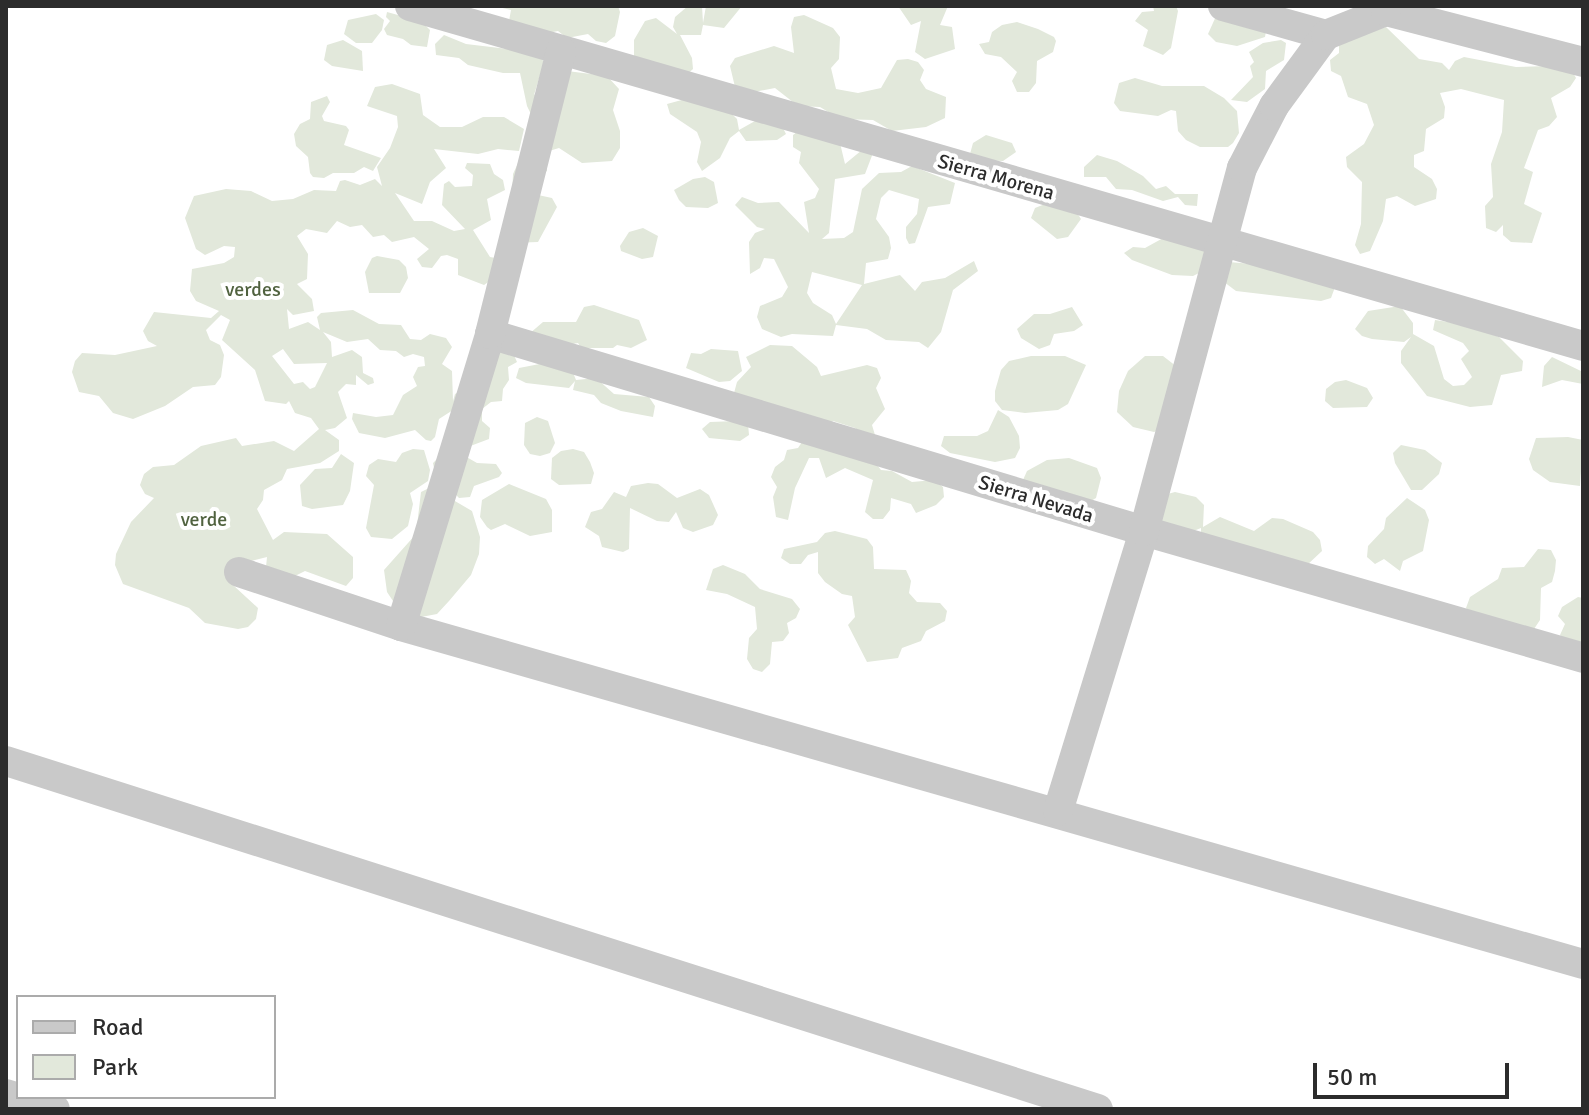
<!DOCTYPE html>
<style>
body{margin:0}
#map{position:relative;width:1589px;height:1115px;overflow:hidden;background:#fff;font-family:Signika,sans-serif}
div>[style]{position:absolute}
.green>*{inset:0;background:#e2e8db}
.minor>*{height:30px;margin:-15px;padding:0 15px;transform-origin:15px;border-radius:15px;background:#c9c9c9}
span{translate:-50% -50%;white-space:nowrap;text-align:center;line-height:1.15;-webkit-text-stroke:8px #fff;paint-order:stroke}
.street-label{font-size:20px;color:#2c2c2c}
.park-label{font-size:20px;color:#50623f}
.frame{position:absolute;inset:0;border:8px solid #2c2c2c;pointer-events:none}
.legend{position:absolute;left:16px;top:995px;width:260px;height:104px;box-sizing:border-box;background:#fff;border:2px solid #ababab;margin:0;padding:10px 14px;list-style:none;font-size:24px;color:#2c2c2c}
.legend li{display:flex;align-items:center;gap:16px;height:40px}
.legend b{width:40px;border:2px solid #ababab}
.scale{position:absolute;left:1313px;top:1063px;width:196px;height:36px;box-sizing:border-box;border:4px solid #2c2c2c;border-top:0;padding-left:10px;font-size:24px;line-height:28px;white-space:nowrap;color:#2c2c2c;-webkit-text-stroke:6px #fff;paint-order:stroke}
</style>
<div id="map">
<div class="green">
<div style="clip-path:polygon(494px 6px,618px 6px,620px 12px,615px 36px,606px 43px,596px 41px,588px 34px,567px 38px,558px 31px,537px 35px,509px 21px,511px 10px)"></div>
<div style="clip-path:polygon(688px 6px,702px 6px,703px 23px,706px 6px,742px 6px,724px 28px,703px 25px,701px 35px,680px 35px,692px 58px,693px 69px,684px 77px,634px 61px,634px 40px,645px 21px,656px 18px,677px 34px,673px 27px,675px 17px)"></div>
<div style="clip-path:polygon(898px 6px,948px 6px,940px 25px,952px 27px,955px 49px,925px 59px,915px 52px,921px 21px,911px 25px)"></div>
<div style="clip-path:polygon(1153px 6px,1176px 6px,1178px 11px,1171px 48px,1163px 55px,1143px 46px,1148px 30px,1135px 21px,1142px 12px,1154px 11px)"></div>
<div style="clip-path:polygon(387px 12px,416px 20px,426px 26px,430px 30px,427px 47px,411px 45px,403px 39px,387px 35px,384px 29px,390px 21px,386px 17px)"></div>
<div style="clip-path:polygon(376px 14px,384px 20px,382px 30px,372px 43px,356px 43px,344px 34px,348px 20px)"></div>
<div style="clip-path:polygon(1217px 14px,1266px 31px,1265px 37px,1237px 46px,1216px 42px,1208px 34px)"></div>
<div style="clip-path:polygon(804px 15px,833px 28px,840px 37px,839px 59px,831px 68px,836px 89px,858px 93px,881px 88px,897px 60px,908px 59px,918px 62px,924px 70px,920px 80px,926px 89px,946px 97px,945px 118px,926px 127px,892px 131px,873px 120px,840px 119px,820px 107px,798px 106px,775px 88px,754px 92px,735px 87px,730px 66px,735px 58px,774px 46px,794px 53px,791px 27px,794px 17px)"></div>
<div style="clip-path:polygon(1017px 22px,1038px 29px,1054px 37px,1056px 41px,1053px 52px,1037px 61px,1036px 83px,1029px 92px,1017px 92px,1012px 81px,1017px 72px,1001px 57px,985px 54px,979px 44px,989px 42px,992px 32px,1002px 25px)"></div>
<div style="clip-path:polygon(1386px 27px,1419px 59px,1442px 63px,1449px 70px,1455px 61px,1464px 57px,1516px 67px,1549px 66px,1571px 69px,1576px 78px,1570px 87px,1551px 98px,1557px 117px,1549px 126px,1538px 130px,1524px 168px,1533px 172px,1524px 204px,1542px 213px,1532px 243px,1511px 242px,1503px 235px,1503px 225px,1496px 232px,1486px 228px,1485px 206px,1493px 197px,1491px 164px,1502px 132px,1504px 100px,1461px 89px,1440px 93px,1445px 107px,1444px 118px,1426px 129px,1424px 151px,1414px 155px,1414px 167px,1432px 179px,1437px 189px,1436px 199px,1415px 206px,1397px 196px,1386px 199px,1383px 221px,1370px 251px,1360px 254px,1355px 245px,1361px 224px,1362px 182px,1347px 167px,1346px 157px,1364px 144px,1374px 125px,1367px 104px,1348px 97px,1341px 76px,1331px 71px,1330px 60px,1339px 53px,1339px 42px)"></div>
<div style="clip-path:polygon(444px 35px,466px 44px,524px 51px,541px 58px,544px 62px,534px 95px,567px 71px,607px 76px,619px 89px,613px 110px,620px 131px,620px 148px,612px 161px,582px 163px,559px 148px,549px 151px,527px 106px,520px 73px,503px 73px,468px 65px,459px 58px,436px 55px,435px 44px)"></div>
<div style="clip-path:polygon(343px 40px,362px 51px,363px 71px,332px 66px,324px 60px,327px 45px)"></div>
<div style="clip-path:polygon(1281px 40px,1286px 43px,1284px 60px,1266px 71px,1265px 89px,1247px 102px,1231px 100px,1253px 77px,1250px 66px,1254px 62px,1249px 52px,1263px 43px)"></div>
<div style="clip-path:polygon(1135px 78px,1162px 86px,1204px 86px,1224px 98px,1237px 111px,1239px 133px,1233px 143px,1228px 147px,1200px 147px,1186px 140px,1178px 131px,1176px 111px,1171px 110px,1158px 116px,1120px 111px,1114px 103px,1119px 83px)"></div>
<div style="clip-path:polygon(evenodd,392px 84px,420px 94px,423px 115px,440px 127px,462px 127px,483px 117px,504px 117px,524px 129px,519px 151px,498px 149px,478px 154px,434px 149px,446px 168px,430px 182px,422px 204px,395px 193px,414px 221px,432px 221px,454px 231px,465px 229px,442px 205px,444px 184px,449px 181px,455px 187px,472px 186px,473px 175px,465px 168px,467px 163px,490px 164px,494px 174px,503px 180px,505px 190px,487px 199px,491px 220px,473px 230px,490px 257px,501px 259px,494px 278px,484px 285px,458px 275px,458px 259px,447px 255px,441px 256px,432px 268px,422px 267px,417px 259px,429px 249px,414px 237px,392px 242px,384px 235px,373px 237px,362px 225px,350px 227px,337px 221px,327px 233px,306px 229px,297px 236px,308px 254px,307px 279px,297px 284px,312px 299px,314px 311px,293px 315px,287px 309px,289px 329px,308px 322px,320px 330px,317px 317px,321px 313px,353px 310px,379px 324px,401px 325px,410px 339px,421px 340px,430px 334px,446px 338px,452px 347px,442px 364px,452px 371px,453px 401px,455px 394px,464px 389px,476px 349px,513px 353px,517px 362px,508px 367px,509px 380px,503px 389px,502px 401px,491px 402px,482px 409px,482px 421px,490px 428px,489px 439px,457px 451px,453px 410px,439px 419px,435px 437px,431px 441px,426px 440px,415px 430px,385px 438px,359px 433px,352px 419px,353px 413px,376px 417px,393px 415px,403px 395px,417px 386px,413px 377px,418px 367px,425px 366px,424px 357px,413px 354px,404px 357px,396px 351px,380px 350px,368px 339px,347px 342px,323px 332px,331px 342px,332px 357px,352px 350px,362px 357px,363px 373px,373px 378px,374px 383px,368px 385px,356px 375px,356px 385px,346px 384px,338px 392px,347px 418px,335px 428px,325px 430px,339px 440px,339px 451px,320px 463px,287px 469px,282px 480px,264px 490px,263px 500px,257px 509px,273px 540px,284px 532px,327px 534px,353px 557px,353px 578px,346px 586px,305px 571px,295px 576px,266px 567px,267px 557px,235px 565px,233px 585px,258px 608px,256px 619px,248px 627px,238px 629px,205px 623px,189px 608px,123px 584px,115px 565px,116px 554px,131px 522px,154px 498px,145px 494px,140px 485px,144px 474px,153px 467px,174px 465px,201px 446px,236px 438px,242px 446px,274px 441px,294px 451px,319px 429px,311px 418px,295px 413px,289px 401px,286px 404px,265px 401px,255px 370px,222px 340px,230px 320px,221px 315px,206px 330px,210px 340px,220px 345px,224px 355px,221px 377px,215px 385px,193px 387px,165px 406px,133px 419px,113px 413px,99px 396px,79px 392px,72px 372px,75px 361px,82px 353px,115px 355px,157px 346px,148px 341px,143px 331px,154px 312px,211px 318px,219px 311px,196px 301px,190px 291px,192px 269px,224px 263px,234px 257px,235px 247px,224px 246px,205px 255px,196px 249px,185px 218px,194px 196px,226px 189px,251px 191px,272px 201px,293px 199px,314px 190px,336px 191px,340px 181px,345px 180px,360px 185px,375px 179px,382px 186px,377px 167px,390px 148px,398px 127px,397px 116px,367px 106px,375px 87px,392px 84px,283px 349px,294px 364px,327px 363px,315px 387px,310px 389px,303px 382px,294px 384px,272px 356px,283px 349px)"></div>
<div style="clip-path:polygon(327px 96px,330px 102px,322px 116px,324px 121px,346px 126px,349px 130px,344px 145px,381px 158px,373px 171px,364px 167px,354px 173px,333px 173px,324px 178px,313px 177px,310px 173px,308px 157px,296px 146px,294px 134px,300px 124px,310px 119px,311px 102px)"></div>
<div style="clip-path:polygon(689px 98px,721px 103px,737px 119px,739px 130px,755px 121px,781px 124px,786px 134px,777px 140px,746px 141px,739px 131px,730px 138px,720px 158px,702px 171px,697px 162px,701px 142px,697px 132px,670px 114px,667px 104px)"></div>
<div style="clip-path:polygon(evenodd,801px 129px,840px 143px,845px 164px,862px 150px,873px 153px,865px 174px,835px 179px,829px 233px,822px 239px,844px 238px,853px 232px,862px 189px,879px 173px,901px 172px,912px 166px,955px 183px,950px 204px,928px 207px,915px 243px,909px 244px,906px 238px,906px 227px,917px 214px,919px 199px,889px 190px,881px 198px,876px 219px,889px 237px,891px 248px,888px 259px,866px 263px,864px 284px,900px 275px,915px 291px,922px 282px,945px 278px,974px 261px,978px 271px,953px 290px,941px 332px,928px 348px,919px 342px,886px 340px,867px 329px,836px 325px,833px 336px,792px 334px,781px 337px,762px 329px,757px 317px,760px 306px,782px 297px,788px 287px,774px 259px,764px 258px,760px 268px,750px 274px,749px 242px,755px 233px,765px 229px,757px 227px,735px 205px,742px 197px,758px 203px,779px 202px,809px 233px,804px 202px,815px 198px,819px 189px,799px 163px,801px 152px,793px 147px,793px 135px,801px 129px,812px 272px,862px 285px,836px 324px,832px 315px,813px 303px,807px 293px,812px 272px)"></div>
<div style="clip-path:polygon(986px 135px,1012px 143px,1016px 152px,1003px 161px,979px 160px,970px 154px,973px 143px)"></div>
<div style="clip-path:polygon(1097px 155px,1117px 161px,1143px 176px,1156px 189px,1166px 186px,1175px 194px,1198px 194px,1197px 206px,1185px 205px,1178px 197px,1163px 201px,1132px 190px,1116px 189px,1106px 177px,1084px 177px,1084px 167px)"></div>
<div style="clip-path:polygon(547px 161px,547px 171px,537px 176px,538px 195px,552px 198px,557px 207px,538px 242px,510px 243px,513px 174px,518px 163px)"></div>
<div style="clip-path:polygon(705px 177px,714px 182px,718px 203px,708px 208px,686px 207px,679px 200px,674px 190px,693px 179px)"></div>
<div style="clip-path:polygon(1045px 204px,1075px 210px,1081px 219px,1068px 237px,1057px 239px,1031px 218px,1035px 208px)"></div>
<div style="clip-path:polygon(643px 228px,658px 236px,653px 257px,642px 259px,621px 251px,620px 246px,629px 232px)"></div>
<div style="clip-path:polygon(1165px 237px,1208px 241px,1203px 271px,1193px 276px,1172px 275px,1132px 260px,1124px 253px,1133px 247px,1145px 248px)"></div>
<div style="clip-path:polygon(377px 256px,399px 260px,406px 267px,408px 278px,400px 293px,369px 293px,365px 272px,372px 258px)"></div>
<div style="clip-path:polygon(1229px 262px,1274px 266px,1335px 287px,1331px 298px,1321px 301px,1236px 291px,1220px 279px)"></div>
<div style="clip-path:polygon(594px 305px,639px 320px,647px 340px,631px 348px,617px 345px,613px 348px,581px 348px,578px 343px,567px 345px,529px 334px,543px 322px,576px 322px,584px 307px)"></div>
<div style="clip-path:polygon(1400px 306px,1413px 323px,1413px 334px,1434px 346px,1444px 379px,1453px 386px,1464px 385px,1472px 377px,1461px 359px,1469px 351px,1463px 343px,1433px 330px,1435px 320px,1468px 325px,1499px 337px,1523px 361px,1522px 371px,1501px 375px,1492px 405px,1470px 407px,1427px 396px,1401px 363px,1401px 351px,1411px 337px,1404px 342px,1372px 339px,1362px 336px,1355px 329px,1368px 311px)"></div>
<div style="clip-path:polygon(1072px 307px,1083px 325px,1074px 331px,1054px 334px,1050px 345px,1039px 349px,1021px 338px,1017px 329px,1034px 314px,1050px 314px)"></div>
<div style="clip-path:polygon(770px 345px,792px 346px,817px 367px,821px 376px,867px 365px,877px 368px,881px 378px,876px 388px,885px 409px,872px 425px,875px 435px,863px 435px,855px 428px,833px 421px,825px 428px,734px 393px,737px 382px,751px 367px,746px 357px)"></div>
<div style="clip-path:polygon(711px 349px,738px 351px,742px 371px,730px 381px,719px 382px,686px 368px,691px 353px,701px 354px)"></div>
<div style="clip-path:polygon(1031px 356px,1065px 356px,1086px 365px,1068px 404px,1058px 410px,1025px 413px,1002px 410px,995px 401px,995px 391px,1001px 370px,1009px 361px)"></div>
<div style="clip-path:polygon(1145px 356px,1163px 356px,1181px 370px,1165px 428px,1154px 432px,1133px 427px,1117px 412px,1119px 391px,1128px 371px)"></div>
<div style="clip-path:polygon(1552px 357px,1583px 372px,1583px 384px,1562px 380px,1542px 387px,1544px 366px)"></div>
<div style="clip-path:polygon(550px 362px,572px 370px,576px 380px,596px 378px,614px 394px,649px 397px,655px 406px,653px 417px,621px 411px,601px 403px,594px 395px,573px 390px,575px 381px,569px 388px,526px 383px,516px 378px,519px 368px)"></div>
<div style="clip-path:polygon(1346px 380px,1367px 388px,1373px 398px,1367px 407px,1333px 408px,1325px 401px,1326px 389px,1335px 382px)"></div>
<div style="clip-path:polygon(998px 410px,1009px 417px,1019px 436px,1020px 448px,1015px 458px,995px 462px,950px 453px,941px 446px,944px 436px,977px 436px,988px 431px)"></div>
<div style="clip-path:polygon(537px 417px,548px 421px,555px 443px,550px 453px,540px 456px,530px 454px,524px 445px,525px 423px)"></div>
<div style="clip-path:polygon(737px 421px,748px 424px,749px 435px,740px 441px,709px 438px,702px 429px,710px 422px)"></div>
<div style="clip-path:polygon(1568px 437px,1583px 440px,1580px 486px,1550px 482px,1533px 470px,1529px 459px,1536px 438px)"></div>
<div style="clip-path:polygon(804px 439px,874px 461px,881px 470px,892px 471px,912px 482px,934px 480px,943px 487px,944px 497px,936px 505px,916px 513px,911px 504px,891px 498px,890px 510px,883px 519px,873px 519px,865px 512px,873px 480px,845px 468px,826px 478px,819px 458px,809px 458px,795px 488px,788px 520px,776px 517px,773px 497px,777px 487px,771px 477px,775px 467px,784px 460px,787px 450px,798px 448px)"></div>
<div style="clip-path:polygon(1401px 445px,1425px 450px,1442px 463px,1439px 474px,1422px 490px,1411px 490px,1395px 463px,1393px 453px)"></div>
<div style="clip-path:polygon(413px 449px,424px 450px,430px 470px,428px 481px,410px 493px,413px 504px,408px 526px,392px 539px,371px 537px,366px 528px,374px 485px,366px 476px,369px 465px,378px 459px,396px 462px,402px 453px)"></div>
<div style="clip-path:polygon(573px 449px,584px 452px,590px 462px,594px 473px,591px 484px,559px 485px,551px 479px,552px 458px,561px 451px)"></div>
<div style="clip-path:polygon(341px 454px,354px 463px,350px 491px,343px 505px,312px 509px,302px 506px,300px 485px,315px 469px,332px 468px)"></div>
<div style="clip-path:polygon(463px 455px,477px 463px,496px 464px,502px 473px,499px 477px,474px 486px,470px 497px,459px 498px,435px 473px,433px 463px,440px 456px)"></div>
<div style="clip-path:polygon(1069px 458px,1097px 468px,1101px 478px,1096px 498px,1086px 504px,1023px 480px,1027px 471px,1047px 460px)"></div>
<div style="clip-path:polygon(648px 483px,658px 484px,677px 498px,700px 489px,709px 495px,718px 515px,713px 525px,693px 532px,683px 528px,676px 512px,669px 522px,657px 521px,630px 508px,629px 549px,623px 552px,602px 547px,599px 536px,585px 527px,591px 512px,602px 509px,614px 492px,626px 497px,631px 486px)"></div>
<div style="clip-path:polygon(509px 484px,546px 499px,552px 510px,552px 532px,530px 536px,505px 524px,491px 530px,487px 527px,480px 517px,482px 500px)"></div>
<div style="clip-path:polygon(431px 487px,472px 511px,480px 537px,479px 554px,471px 575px,449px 601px,437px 614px,421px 617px,393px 601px,387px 592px,384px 570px,416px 534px,421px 492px)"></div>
<div style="clip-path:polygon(1175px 492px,1196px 497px,1204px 505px,1203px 527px,1220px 517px,1254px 531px,1272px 518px,1283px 519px,1313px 532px,1320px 540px,1322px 551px,1306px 566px,1201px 539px,1201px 528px,1181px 536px,1156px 532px,1164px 495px)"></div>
<div style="clip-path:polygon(1407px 498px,1425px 510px,1429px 520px,1423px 551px,1403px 561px,1400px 571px,1384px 559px,1375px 564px,1367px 557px,1368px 546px,1384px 529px,1386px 518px)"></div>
<div style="clip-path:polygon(835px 531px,867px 539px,873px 547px,874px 569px,906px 570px,911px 581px,909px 593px,917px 602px,940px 603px,947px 611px,945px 621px,926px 631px,921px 641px,902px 648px,898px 658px,867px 662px,848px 625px,855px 617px,852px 596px,842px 594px,825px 582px,818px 573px,818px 552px,808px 555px,801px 564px,790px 564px,781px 558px,784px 549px,817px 542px,825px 533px)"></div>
<div style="clip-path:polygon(1538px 549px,1551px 550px,1556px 560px,1555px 571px,1552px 582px,1541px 588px,1540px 620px,1534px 629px,1472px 617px,1466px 608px,1470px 597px,1498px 579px,1502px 568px,1524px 567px)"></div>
<div style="clip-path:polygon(723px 565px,745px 574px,760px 589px,792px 599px,800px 609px,796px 618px,787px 623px,789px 633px,783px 641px,772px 642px,770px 664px,762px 672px,753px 669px,747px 659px,749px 638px,757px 629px,755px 607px,727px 594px,706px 590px,713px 569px)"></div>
<div style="clip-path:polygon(1578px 597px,1583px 598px,1583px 653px,1566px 646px,1560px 635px,1565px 624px,1558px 616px,1562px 607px)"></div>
</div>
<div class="minor">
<div style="left:410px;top:6px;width:1221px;rotate:16.16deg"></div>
<div style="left:1223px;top:6px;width:107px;rotate:15.7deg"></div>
<div style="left:1386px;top:11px;width:203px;rotate:14.5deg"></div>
<div style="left:490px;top:334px;width:683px;rotate:16.76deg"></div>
<div style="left:1144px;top:531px;width:457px;rotate:16.1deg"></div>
<div style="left:239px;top:572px;width:171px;rotate:18.4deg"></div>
<div style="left:401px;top:626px;width:1229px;rotate:15.96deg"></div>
<div style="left:401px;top:626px;width:305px;rotate:-73deg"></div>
<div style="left:490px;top:334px;width:292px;rotate:-75.9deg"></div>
<div style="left:6px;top:761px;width:1146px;rotate:17.68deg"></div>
<div style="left:1058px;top:811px;width:293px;rotate:-72.9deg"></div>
<div style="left:1144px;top:531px;width:376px;rotate:-74.9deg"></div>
<div style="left:1242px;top:168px;width:70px;rotate:-62.7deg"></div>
<div style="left:1274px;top:106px;width:88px;rotate:-53.8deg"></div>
<div style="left:1326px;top:35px;width:65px;rotate:-21.8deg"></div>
<div style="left:1386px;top:11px;width:5px;rotate:-79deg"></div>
<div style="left:6px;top:1094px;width:51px;rotate:17deg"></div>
</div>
<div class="street-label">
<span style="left:996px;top:177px;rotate:16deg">Sierra Morena</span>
<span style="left:1036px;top:499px;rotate:17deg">Sierra Nevada</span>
</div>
<div class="park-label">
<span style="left:253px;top:289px">verdes</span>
<span style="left:204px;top:519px">verde</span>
</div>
<div class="frame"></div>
<ul class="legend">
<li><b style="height:10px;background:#c9c9c9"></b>Road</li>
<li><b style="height:22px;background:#e2e8db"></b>Park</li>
</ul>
<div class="scale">50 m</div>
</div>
